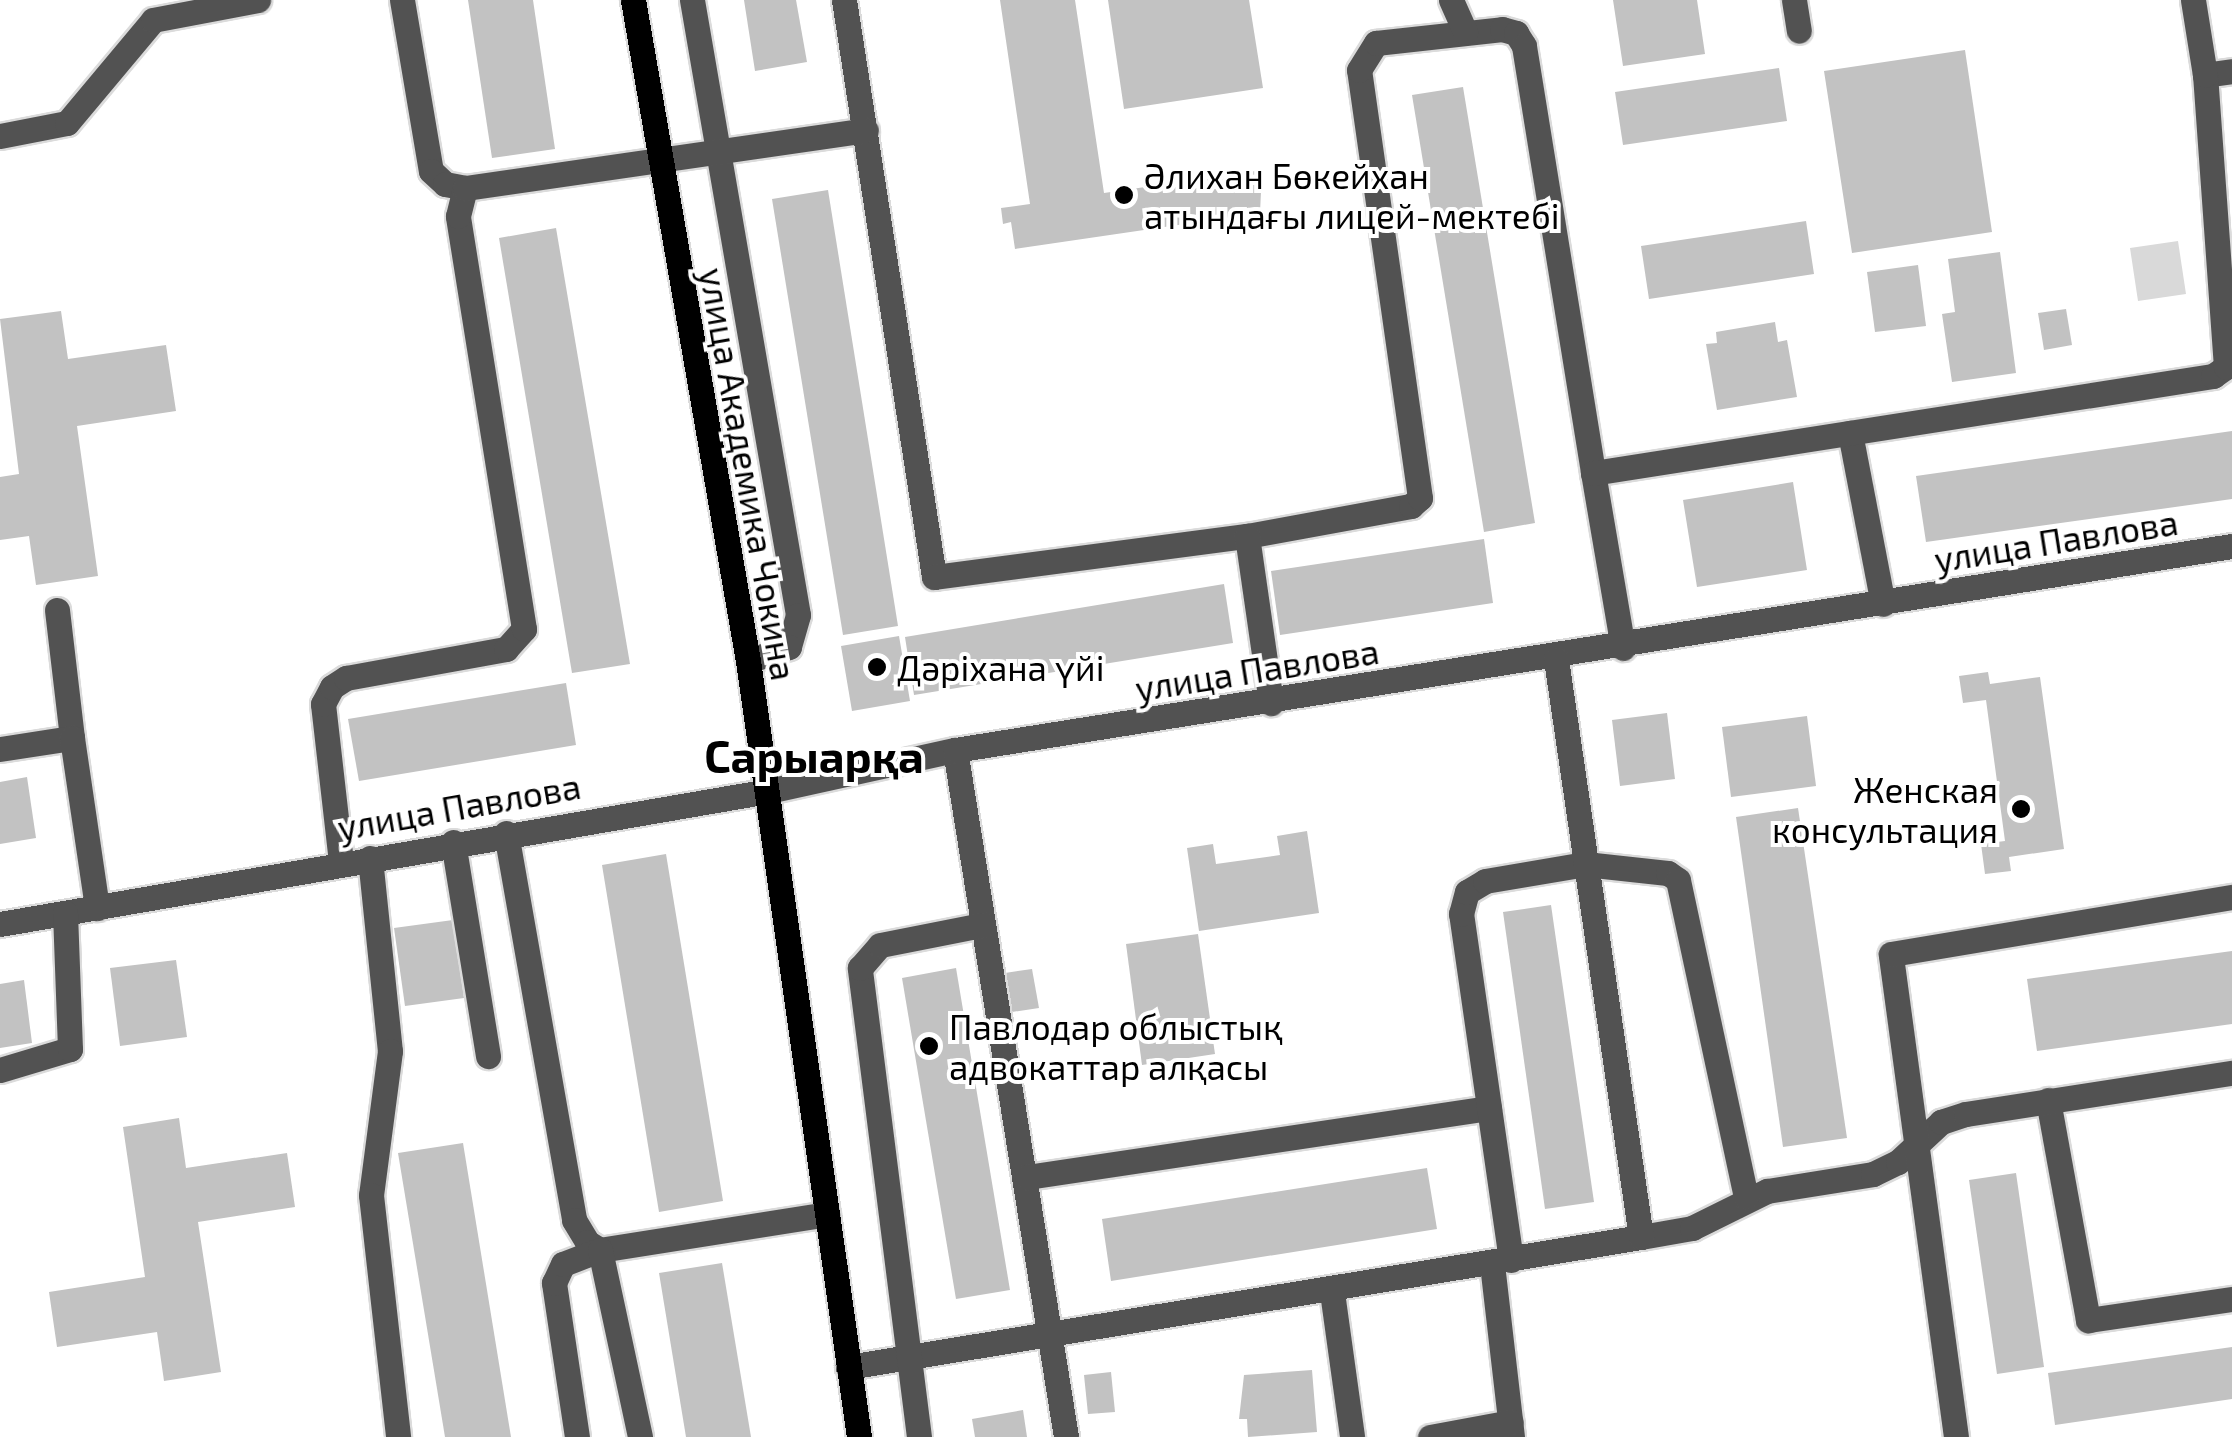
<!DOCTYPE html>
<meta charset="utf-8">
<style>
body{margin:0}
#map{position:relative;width:2232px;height:1437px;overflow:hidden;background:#fff;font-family:"Exo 2",sans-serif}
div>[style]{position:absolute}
.green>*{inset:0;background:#d9d9d9}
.building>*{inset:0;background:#c2c2c2}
.roads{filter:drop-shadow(2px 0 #dbdbdb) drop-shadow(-2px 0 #dbdbdb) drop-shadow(0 2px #dbdbdb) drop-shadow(0 -2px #dbdbdb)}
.minor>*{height:25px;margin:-12.5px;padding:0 12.5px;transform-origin:12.5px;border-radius:12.5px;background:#525252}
.major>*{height:25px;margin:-12.5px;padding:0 12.5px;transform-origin:12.5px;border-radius:12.5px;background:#000}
.dots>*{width:28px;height:28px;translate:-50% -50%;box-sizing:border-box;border:5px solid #fff;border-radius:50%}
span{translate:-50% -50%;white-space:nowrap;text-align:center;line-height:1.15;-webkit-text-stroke:8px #fff;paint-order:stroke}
.poi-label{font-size:35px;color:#000}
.left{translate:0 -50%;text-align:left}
.right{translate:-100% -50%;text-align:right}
.street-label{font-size:35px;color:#000}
.district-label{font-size:45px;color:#000;font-weight:700}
</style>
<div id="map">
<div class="green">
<div style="clip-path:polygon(2178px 241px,2186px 294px,2138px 301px,2130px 248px)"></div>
</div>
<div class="building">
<div style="clip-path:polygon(468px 0,533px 0,555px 149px,492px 158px)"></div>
<div style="clip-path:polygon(744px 0,796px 0,807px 62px,755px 71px)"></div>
<div style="clip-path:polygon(1000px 0,1075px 0,1104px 193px,1262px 170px,1260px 213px,1015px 249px,1011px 222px,1003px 224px,1001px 208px,1030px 204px)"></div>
<div style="clip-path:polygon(1108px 0,1249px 0,1263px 88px,1124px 109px)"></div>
<div style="clip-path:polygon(1613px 0,1697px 0,1705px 54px,1623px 66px)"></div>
<div style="clip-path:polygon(1965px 50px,1992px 232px,1852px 253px,1824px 71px)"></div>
<div style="clip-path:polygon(1779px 68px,1787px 121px,1623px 145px,1615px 92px)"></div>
<div style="clip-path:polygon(1463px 87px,1535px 523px,1484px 532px,1412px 95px)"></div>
<div style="clip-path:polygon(828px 190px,898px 626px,843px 635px,772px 199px)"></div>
<div style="clip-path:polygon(1806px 221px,1814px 274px,1649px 299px,1641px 246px)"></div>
<div style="clip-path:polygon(556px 228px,630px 664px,572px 673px,499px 238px)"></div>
<div style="clip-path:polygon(2000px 252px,2016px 373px,1952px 382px,1942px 314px,1955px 312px,1948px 259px)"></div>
<div style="clip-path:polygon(1918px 265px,1926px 326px,1875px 332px,1867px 272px)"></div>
<div style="clip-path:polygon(2066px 309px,2072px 345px,2044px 350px,2038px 313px)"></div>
<div style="clip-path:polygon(61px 311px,68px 359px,166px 345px,176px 411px,77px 426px,98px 576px,36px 585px,29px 536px,0 540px,0 477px,19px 474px,0 319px)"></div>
<div style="clip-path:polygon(1775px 322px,1778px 342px,1787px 340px,1797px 397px,1717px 410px,1706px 344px,1717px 343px,1716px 332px)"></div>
<div style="clip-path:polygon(2232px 431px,2232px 499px,1926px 542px,1916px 476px)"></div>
<div style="clip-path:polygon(1793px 482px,1807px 570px,1697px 587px,1683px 500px)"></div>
<div style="clip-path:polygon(1484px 539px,1493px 603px,1280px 635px,1271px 571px)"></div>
<div style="clip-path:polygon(1224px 584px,1233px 643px,914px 695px,905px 637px)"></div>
<div style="clip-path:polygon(899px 636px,910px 701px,852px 711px,841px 646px)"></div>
<div style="clip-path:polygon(1988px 672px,1990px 684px,2040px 677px,2064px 849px,2009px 857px,2011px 871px,1985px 874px,1981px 844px,2005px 841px,1986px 700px,1963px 703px,1959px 676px)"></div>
<div style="clip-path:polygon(566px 683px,576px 745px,359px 781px,348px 719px)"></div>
<div style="clip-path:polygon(1667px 713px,1675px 779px,1620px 786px,1612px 720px)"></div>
<div style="clip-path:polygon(1807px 716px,1816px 786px,1731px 797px,1722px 727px)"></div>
<div style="clip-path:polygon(27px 777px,36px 838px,0 844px,0 782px)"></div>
<div style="clip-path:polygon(1798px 808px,1847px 1138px,1783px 1147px,1736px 817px)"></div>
<div style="clip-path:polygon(1307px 831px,1319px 913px,1199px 931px,1187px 848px,1213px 844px,1216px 864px,1280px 855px,1277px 836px)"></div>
<div style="clip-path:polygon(666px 854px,723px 1201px,659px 1212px,602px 865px)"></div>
<div style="clip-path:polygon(1551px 905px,1594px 1202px,1545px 1209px,1503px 912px)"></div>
<div style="clip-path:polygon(453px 920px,464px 998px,405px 1006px,394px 928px)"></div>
<div style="clip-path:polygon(1198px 934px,1215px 1054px,1142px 1065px,1126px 944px)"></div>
<div style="clip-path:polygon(2232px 951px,2232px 1024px,2037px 1051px,2027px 979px)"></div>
<div style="clip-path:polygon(176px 960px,187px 1037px,120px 1046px,110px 968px)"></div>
<div style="clip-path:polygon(956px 968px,1010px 1290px,956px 1299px,902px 978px)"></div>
<div style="clip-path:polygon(1032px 969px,1039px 1008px,1012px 1012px,1005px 973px)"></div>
<div style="clip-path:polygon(24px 980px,32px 1043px,0 1048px,0 984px)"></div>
<div style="clip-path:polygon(179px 1118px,186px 1168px,287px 1153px,295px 1207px,198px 1222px,221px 1372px,164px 1381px,157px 1332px,57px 1347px,49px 1292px,145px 1277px,123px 1127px)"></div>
<div style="clip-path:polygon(463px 1143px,511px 1437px,445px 1437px,398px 1153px)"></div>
<div style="clip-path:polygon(1427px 1168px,1437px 1229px,1111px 1281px,1102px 1219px)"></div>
<div style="clip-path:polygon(2016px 1173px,2044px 1367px,1997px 1374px,1969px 1180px)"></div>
<div style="clip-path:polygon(722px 1263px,751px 1437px,686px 1437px,659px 1273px)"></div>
<div style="clip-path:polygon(2232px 1347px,2232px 1399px,2055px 1425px,2048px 1373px)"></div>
<div style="clip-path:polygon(1312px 1370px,1317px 1432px,1248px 1437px,1247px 1419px,1239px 1419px,1244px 1375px)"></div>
<div style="clip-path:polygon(1111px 1372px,1115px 1412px,1088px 1414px,1084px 1375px)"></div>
<div style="clip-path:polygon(1023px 1410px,1027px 1437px,975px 1437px,972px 1419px)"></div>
</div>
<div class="roads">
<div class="minor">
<div style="left:402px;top:0;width:173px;rotate:80.4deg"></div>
<div style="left:431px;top:171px;width:19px;rotate:43deg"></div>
<div style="left:445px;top:184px;width:20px;rotate:11deg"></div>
<div style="left:692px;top:0;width:624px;rotate:80.22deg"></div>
<div style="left:798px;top:615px;width:33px;rotate:106deg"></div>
<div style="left:789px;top:647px;width:43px;rotate:161.1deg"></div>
<div style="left:844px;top:0;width:584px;rotate:81.13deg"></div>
<div style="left:934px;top:577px;width:316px;rotate:-7.5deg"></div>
<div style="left:1247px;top:536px;width:167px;rotate:-10.4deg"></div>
<div style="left:1411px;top:506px;width:12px;rotate:-42deg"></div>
<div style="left:1420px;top:498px;width:432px;rotate:-98.1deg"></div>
<div style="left:1359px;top:70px;width:32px;rotate:-58deg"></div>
<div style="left:1376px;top:43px;width:127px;rotate:-6.3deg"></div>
<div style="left:1502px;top:29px;width:15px;rotate:16deg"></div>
<div style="left:1516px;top:33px;width:15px;rotate:58deg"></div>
<div style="left:1524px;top:46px;width:433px;rotate:80.8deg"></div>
<div style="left:1451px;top:0;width:35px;rotate:66deg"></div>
<div style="left:1794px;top:0;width:31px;rotate:81deg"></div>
<div style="left:2205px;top:75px;width:27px;rotate:-8deg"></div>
<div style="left:0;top:136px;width:68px;rotate:-11deg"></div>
<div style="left:67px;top:123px;width:134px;rotate:-50.1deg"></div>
<div style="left:153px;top:20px;width:107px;rotate:-10.8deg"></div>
<div style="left:1850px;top:433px;width:174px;rotate:79.1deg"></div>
<div style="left:1247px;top:536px;width:169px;rotate:81.8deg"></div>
<div style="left:57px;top:610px;width:129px;rotate:83.3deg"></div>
<div style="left:1623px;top:648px;width:178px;rotate:-99.7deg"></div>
<div style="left:1593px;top:473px;width:628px;rotate:-8.89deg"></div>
<div style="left:2213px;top:376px;width:16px;rotate:-35deg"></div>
<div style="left:2226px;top:367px;width:293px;rotate:-94.1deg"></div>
<div style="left:2205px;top:75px;width:76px;rotate:-99.1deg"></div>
<div style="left:0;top:749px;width:73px;rotate:-8.7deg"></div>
<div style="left:72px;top:738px;width:172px;rotate:81.6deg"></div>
<div style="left:955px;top:750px;width:696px;rotate:80.82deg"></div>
<div style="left:506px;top:833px;width:393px;rotate:80deg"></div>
<div style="left:574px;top:1220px;width:26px;rotate:59deg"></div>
<div style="left:587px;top:1242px;width:15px;rotate:32deg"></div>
<div style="left:600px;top:1250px;width:230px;rotate:-9deg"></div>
<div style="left:453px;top:842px;width:217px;rotate:80.7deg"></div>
<div style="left:370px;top:858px;width:194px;rotate:84.1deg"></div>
<div style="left:390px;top:1051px;width:145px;rotate:97.5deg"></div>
<div style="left:371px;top:1195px;width:244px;rotate:83.6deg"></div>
<div style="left:341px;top:862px;width:159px;rotate:-96.5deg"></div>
<div style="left:323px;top:704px;width:19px;rotate:-62deg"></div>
<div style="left:332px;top:687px;width:17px;rotate:-33deg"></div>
<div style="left:346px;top:678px;width:163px;rotate:-10.3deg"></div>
<div style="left:506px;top:649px;width:27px;rotate:-48deg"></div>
<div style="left:524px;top:629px;width:418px;rotate:-99.1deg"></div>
<div style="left:458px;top:216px;width:29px;rotate:-76deg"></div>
<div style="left:465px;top:188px;width:405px;rotate:-8.2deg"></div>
<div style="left:0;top:924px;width:779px;rotate:-9.82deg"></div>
<div style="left:768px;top:791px;width:191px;rotate:-12.4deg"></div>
<div style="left:955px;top:750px;width:1293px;rotate:-9.08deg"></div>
<div style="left:0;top:1070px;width:73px;rotate:-16.7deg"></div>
<div style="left:70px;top:1049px;width:136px;rotate:-92.1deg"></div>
<div style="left:2048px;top:1100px;width:224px;rotate:79.7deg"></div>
<div style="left:2088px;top:1320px;width:146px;rotate:-8.3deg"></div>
<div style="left:1027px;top:1177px;width:467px;rotate:-8.5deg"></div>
<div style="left:1641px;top:1237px;width:52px;rotate:-10deg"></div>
<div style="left:1692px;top:1228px;width:84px;rotate:-26.3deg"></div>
<div style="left:1767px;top:1191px;width:107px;rotate:-9.1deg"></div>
<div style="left:1873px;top:1174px;width:28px;rotate:-26deg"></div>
<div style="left:1898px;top:1162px;width:59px;rotate:-42.9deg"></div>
<div style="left:1941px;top:1122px;width:26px;rotate:-18deg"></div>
<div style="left:1966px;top:1114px;width:269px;rotate:-8.8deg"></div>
<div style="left:1511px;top:1260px;width:350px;rotate:-98.2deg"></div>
<div style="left:1461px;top:914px;width:23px;rotate:-75deg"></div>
<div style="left:1467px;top:892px;width:21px;rotate:-31deg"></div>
<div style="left:1485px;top:881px;width:101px;rotate:-9.6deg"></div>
<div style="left:1585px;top:864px;width:83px;rotate:6.2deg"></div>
<div style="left:1668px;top:873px;width:12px;rotate:35deg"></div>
<div style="left:1678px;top:880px;width:324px;rotate:77.9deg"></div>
<div style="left:1492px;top:1264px;width:174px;rotate:83.4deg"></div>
<div style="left:1332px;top:1292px;width:146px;rotate:82.1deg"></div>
<div style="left:848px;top:1367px;width:804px;rotate:-9.31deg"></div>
<div style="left:1641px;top:1237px;width:584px;rotate:-98.37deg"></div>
<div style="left:577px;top:1437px;width:156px;rotate:-98.5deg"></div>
<div style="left:554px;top:1283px;width:21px;rotate:-65deg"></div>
<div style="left:563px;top:1264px;width:40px;rotate:-21deg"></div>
<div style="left:600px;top:1250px;width:191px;rotate:77.9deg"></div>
<div style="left:919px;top:1437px;width:473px;rotate:-97.2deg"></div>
<div style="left:860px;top:968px;width:30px;rotate:-49deg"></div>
<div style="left:880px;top:945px;width:104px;rotate:-11.1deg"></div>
<div style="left:1430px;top:1437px;width:82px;rotate:-10.5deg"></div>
<div style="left:1956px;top:1437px;width:487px;rotate:-97.7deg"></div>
<div style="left:1891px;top:954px;width:346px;rotate:-9.5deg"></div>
</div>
<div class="major">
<div style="left:633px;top:0;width:671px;rotate:80.13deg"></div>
<div style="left:748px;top:661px;width:784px;rotate:81.86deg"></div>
</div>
</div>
<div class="dots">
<div style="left:1124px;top:195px;background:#000"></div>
<div style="left:877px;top:667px;background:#000"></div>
<div style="left:2021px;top:809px;background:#000"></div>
<div style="left:929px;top:1046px;background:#000"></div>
</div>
<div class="poi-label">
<span class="left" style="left:1144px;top:195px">Әлихан Бөкейхан<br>атындағы лицей-мектебі</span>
<span class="left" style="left:897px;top:667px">Дәріхана үйі</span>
<span class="right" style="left:1998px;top:809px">Женская<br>консультация</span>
<span class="left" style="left:949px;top:1046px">Павлодар облыстық<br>адвокаттар алқасы</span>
</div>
<div class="street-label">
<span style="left:749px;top:474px;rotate:80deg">улица Академика Чокина</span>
<span style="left:2056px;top:540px;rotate:-9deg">улица Павлова</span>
<span style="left:1257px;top:669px;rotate:-9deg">улица Павлова</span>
<span style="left:459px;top:806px;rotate:-10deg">улица Павлова</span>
</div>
<div class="district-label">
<span style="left:814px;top:756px">Сарыарқа</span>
</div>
</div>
